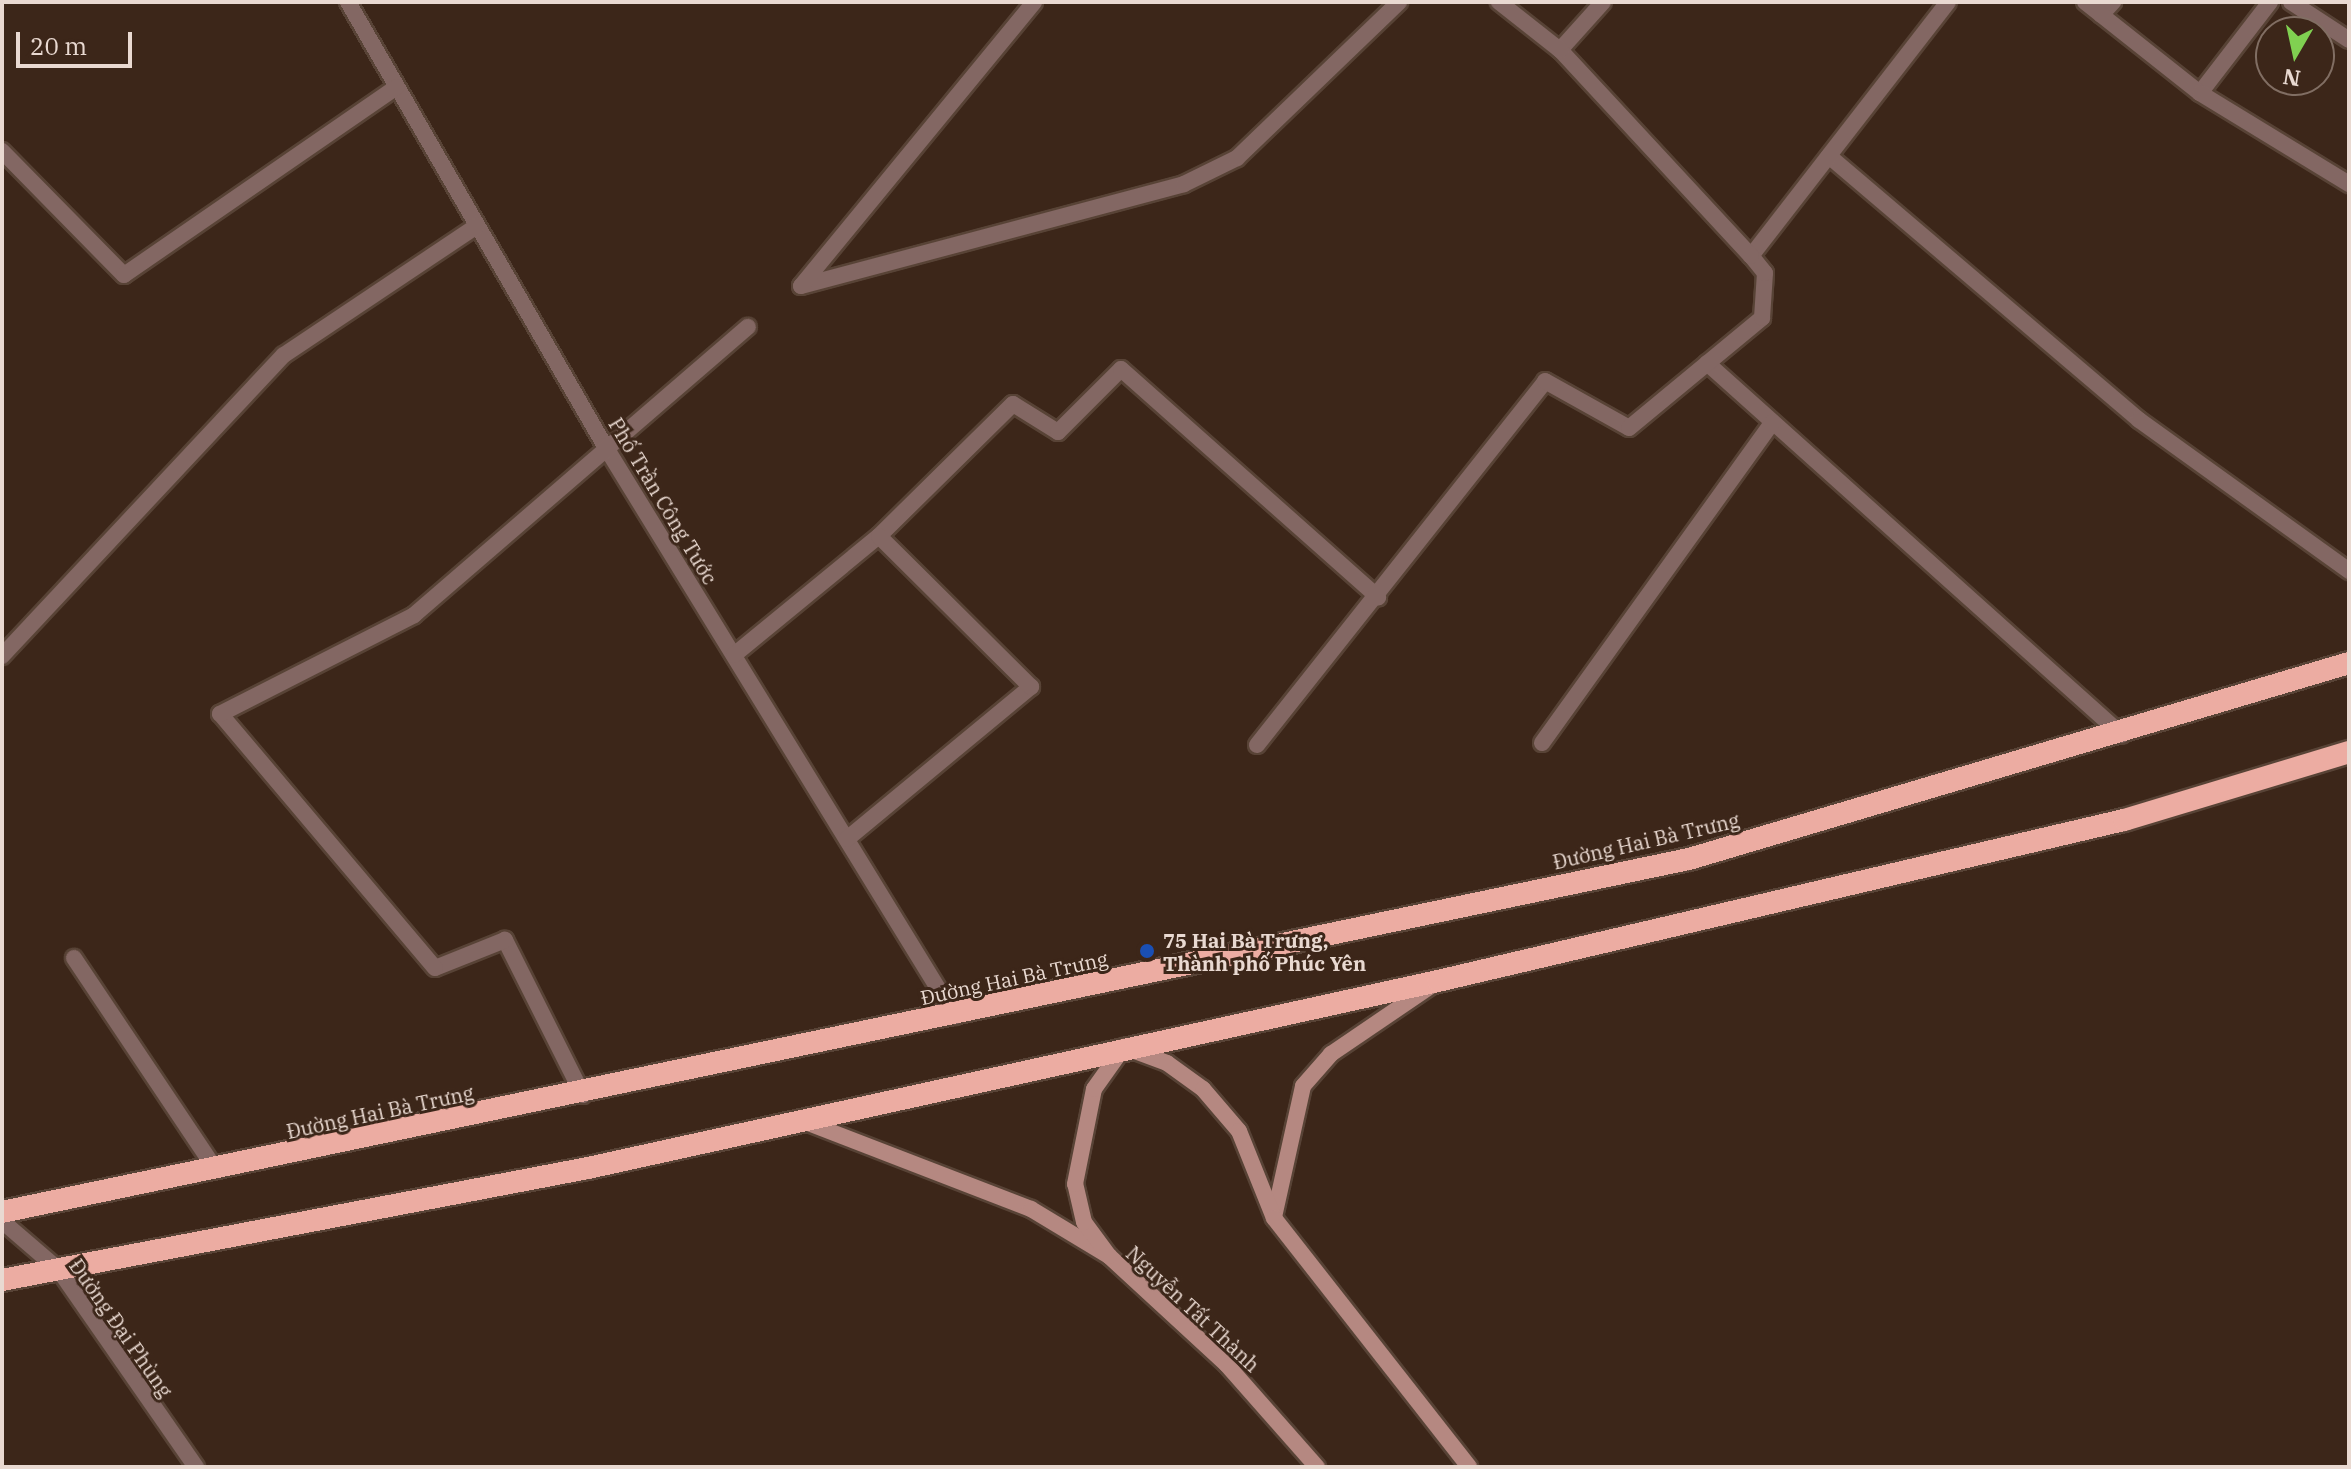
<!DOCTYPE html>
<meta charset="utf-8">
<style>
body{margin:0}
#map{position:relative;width:2351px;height:1469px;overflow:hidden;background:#3c2619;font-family:"IBM Plex Serif",serif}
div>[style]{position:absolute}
.roads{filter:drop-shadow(2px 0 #584336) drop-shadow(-2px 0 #584336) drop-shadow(0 2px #584336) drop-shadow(0 -2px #584336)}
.minor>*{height:16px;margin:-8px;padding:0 8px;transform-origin:8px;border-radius:8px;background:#836763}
.tertiary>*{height:16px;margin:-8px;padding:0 8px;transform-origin:8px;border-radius:8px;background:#836763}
.secondary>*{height:16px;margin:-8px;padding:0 8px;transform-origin:8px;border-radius:8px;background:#b58881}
.trunk>*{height:22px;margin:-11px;padding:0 11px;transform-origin:11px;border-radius:11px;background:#ecaca2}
.dots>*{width:22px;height:22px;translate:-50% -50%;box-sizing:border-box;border:4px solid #3c2619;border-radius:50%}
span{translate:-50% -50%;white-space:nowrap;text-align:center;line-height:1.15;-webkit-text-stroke:6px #3c2619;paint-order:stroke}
.street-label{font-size:20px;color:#e9d9d1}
.poi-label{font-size:20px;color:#e9d9d1;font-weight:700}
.left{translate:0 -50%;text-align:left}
.frame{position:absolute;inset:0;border:4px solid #e9d9d1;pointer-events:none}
.north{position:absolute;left:2255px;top:16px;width:80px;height:80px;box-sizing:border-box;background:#3c2619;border:2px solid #816e63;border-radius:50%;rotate:189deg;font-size:22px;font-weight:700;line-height:32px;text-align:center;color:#e9d9d1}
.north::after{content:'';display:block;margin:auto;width:28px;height:36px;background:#80d051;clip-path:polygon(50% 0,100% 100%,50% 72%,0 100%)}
.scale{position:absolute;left:16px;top:32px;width:116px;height:36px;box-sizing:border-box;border:4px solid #e9d9d1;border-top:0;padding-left:10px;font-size:24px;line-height:28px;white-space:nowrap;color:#e9d9d1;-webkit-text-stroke:6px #3c2619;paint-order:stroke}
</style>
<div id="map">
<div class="roads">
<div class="minor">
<div style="left:348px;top:2px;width:513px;rotate:59.94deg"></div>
<div style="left:605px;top:446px;width:669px;rotate:58.45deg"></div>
<div style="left:2291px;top:2px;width:69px;rotate:33.2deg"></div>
<div style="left:2101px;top:15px;width:18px;rotate:-47deg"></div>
<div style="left:1560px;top:50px;width:64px;rotate:-48.1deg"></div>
<div style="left:2200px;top:93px;width:115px;rotate:-52.4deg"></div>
<div style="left:2px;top:151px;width:174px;rotate:45.5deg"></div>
<div style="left:124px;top:275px;width:331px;rotate:-34.6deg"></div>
<div style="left:1829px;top:156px;width:407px;rotate:40.4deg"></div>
<div style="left:2139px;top:420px;width:259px;rotate:35.7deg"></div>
<div style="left:1751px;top:256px;width:321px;rotate:-52.2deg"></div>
<div style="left:801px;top:286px;width:396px;rotate:-14.9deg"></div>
<div style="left:1184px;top:184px;width:59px;rotate:-26.1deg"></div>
<div style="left:1237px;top:158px;width:225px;rotate:-43.9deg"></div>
<div style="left:801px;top:286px;width:367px;rotate:-50.6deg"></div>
<div style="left:1707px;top:363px;width:557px;rotate:41.87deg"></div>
<div style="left:734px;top:655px;width:188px;rotate:-39.4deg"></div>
<div style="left:879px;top:536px;width:188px;rotate:-44.6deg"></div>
<div style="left:1013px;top:404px;width:53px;rotate:31.9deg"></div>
<div style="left:1058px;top:432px;width:89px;rotate:-45deg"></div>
<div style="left:1121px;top:369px;width:344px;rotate:41.6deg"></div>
<div style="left:2px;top:656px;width:412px;rotate:-46.9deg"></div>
<div style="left:284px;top:355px;width:232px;rotate:-33.8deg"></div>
<div style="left:1542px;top:743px;width:395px;rotate:-54.3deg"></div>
<div style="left:1257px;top:745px;width:464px;rotate:-51.6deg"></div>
<div style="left:1545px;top:381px;width:96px;rotate:29.2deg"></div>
<div style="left:1629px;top:428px;width:173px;rotate:-39.6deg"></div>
<div style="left:1762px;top:318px;width:45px;rotate:-86.2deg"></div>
<div style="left:1765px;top:273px;width:22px;rotate:-129deg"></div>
<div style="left:1751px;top:256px;width:281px;rotate:-132.8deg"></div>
<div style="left:1560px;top:50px;width:78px;rotate:-141.8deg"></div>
<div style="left:847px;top:839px;width:239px;rotate:-39.6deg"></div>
<div style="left:1031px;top:687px;width:214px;rotate:-135.2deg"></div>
<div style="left:74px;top:958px;width:255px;rotate:56.2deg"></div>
<div style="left:583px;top:1095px;width:174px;rotate:-116.7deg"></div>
<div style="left:505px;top:940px;width:75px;rotate:158.2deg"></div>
<div style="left:435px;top:968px;width:333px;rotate:-130.2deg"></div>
<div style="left:220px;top:714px;width:218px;rotate:-27deg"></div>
<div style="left:414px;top:615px;width:441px;rotate:-40.8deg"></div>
</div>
<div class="tertiary">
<div style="left:2085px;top:2px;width:147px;rotate:38.4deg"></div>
<div style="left:2200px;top:93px;width:175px;rotate:31.4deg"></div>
<div style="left:2px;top:1221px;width:75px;rotate:40.7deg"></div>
<div style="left:59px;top:1270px;width:240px;rotate:55.2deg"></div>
</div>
<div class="secondary">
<div style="left:803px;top:1121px;width:244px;rotate:21.1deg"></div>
<div style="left:1031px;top:1209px;width:91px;rotate:31.1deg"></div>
<div style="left:1109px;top:1256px;width:161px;rotate:42.7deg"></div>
<div style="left:1227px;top:1365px;width:136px;rotate:48.6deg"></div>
<div style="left:1274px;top:1217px;width:134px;rotate:-77.5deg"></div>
<div style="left:1303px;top:1086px;width:43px;rotate:-48.8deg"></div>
<div style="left:1331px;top:1054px;width:121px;rotate:-34.2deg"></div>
<div style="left:1109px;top:1256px;width:42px;rotate:-126.3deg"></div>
<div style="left:1084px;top:1222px;width:39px;rotate:-103deg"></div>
<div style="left:1075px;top:1184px;width:97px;rotate:-78.7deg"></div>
<div style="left:1094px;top:1089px;width:52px;rotate:-54.5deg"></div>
<div style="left:1124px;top:1047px;width:46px;rotate:20.4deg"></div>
<div style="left:1167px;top:1063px;width:44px;rotate:35.8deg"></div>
<div style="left:1203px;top:1089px;width:55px;rotate:49.4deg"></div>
<div style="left:1239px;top:1131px;width:94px;rotate:68.1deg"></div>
<div style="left:1274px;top:1218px;width:316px;rotate:51.9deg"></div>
</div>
<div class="trunk">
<div style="left:2px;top:1212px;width:1724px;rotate:-11.82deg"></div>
<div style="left:1689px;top:859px;width:688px;rotate:-16.54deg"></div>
<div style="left:2px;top:1280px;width:597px;rotate:-10.82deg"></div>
<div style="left:588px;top:1168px;width:870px;rotate:-12.41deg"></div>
<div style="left:1438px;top:981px;width:705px;rotate:-13.21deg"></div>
<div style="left:2124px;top:820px;width:235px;rotate:-16.8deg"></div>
</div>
</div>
<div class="dots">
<div style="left:1147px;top:951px;background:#1a4fb4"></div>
</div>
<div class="street-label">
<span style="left:663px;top:501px;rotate:59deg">Phố Trần Công Tước</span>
<span style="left:1646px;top:841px;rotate:-13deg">Đường Hai Bà Trưng</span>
<span style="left:1014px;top:978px;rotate:-12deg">Đường Hai Bà Trưng</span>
<span style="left:380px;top:1112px;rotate:-12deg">Đường Hai Bà Trưng</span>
<span style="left:1193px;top:1309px;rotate:43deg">Nguyễn Tất Thành</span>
<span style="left:121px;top:1328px;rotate:55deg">Đường Đại Phùng</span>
</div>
<div class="poi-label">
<span class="left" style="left:1163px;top:952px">75 Hai Bà Trưng,<br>Thành phố Phúc Yên</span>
</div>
<div class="frame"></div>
<div class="north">N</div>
<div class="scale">20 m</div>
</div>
